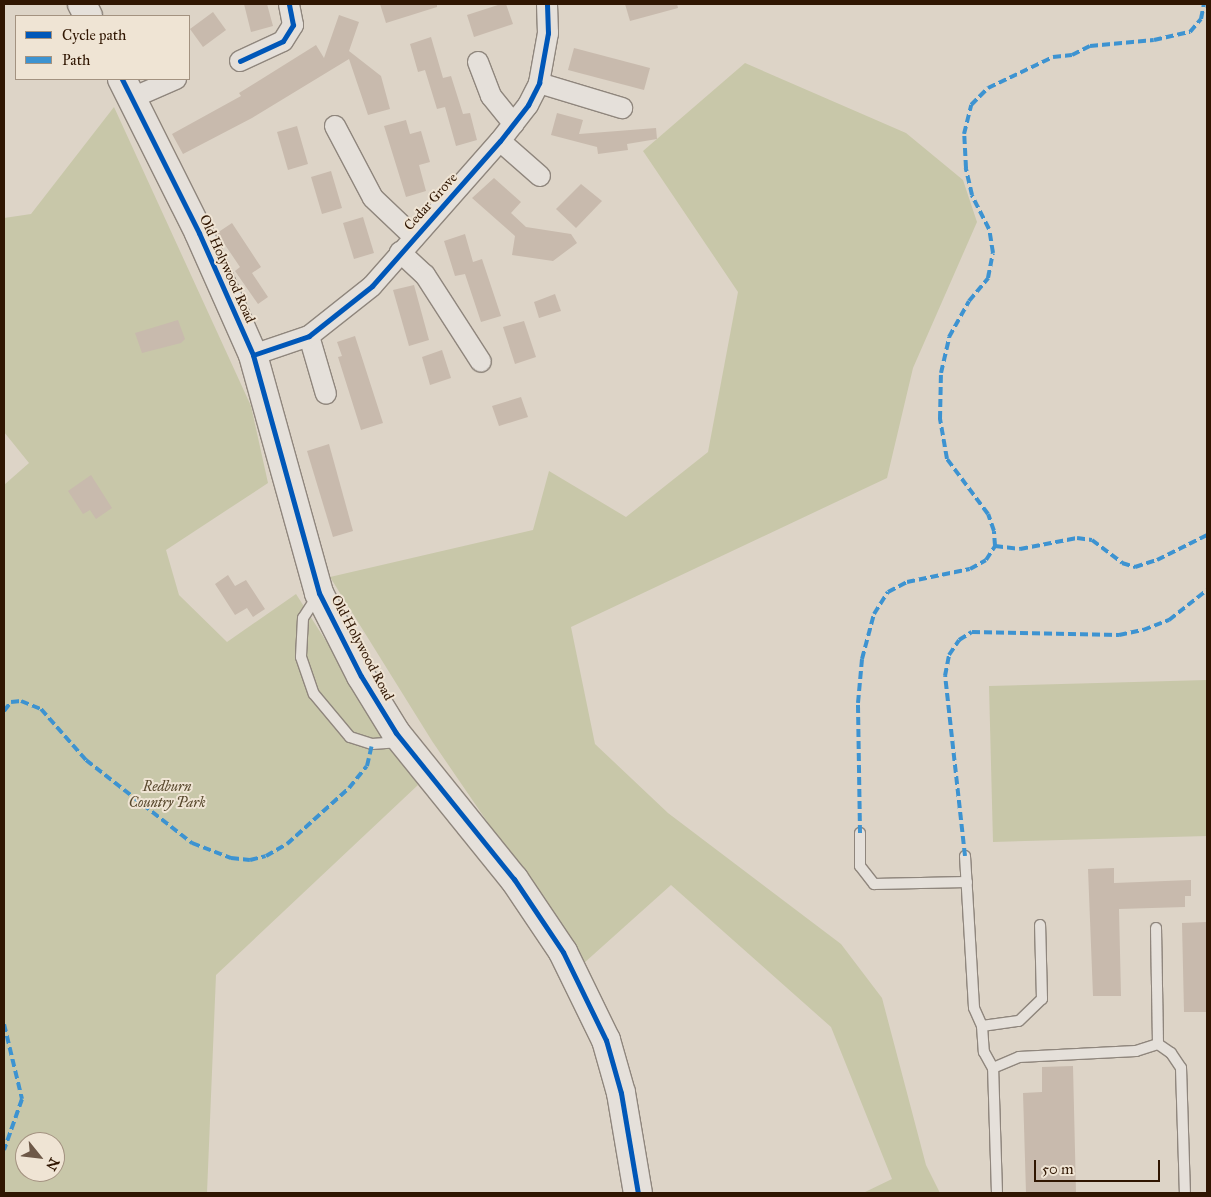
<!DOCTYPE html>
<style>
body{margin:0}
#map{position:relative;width:1211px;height:1197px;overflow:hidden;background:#ddd4c7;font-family:"IM FELL Great Primer",serif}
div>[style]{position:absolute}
.green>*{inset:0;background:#c8c7a9}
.building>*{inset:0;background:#c8baad}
.roads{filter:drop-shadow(1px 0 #8f867d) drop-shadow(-1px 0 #8f867d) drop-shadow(0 1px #8f867d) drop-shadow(0 -1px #8f867d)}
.lane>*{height:10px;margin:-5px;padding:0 5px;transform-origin:5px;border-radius:5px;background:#e5e0da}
.street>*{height:20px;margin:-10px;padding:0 10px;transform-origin:10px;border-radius:10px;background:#e5e0da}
.secondary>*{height:28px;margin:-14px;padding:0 14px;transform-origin:14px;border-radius:14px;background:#e5e0da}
.quiet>*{height:4px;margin-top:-2px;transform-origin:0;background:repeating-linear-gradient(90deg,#3d93d1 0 8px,transparent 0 12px)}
.cycleway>*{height:5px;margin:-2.5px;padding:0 2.5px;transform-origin:2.5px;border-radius:2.5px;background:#0057b8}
span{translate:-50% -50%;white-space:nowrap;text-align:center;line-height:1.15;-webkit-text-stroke:4px #efe4d4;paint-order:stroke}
.street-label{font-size:14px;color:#301602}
.park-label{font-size:14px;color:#58482d;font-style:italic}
.frame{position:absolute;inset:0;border:5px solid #301602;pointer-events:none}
.legend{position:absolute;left:15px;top:15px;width:175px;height:65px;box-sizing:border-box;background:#efe4d4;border:1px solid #a39280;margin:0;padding:6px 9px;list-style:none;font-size:15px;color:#301602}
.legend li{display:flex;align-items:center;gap:10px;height:25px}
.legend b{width:25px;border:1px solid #a39280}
.north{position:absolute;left:15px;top:1132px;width:50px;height:50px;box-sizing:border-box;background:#efe4d4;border:1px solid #a39280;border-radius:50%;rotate:119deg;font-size:14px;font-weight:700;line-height:20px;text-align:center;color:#301602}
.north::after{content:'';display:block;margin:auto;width:18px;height:22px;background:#6d5847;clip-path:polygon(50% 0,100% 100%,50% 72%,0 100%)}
.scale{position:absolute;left:1034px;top:1160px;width:126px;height:22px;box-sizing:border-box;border:2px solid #301602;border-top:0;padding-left:6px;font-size:15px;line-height:18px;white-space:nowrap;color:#301602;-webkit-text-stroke:4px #efe4d4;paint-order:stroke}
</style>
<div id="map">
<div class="green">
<div style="clip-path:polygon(745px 63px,906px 133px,963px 180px,977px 222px,913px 368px,887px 478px,571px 627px,595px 744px,668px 813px,841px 944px,882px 998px,926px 1165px,940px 1193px,863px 1193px,892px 1179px,831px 1027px,671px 885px,584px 963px,432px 741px,330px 577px,533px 530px,549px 471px,626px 517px,708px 452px,738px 292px,643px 151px)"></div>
<div style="clip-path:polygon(evenodd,114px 107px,251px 406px,268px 483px,166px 550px,179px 595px,227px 642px,296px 594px,418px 785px,216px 975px,207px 1193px,4px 1193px,4px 485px,29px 463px,4px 432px,4px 218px,31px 214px,114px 107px,25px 1142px,55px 1142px,55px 1172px,25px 1172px,25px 1142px)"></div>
<div style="clip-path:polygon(1207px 680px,1207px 836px,993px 842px,989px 686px)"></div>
</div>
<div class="building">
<div style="clip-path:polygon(244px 4px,267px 4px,273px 26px,251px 32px)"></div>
<div style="clip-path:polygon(380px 4px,437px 4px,437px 7px,386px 23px)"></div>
<div style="clip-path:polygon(501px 4px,506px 4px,513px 24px,474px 37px,467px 15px)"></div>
<div style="clip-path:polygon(625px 4px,677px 4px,678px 8px,630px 21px)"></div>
<div style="clip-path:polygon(213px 12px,226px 30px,203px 47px,190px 29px)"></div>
<div style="clip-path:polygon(339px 15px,359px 22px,349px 51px,381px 76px,390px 109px,368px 115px,349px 59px,252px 118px,183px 154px,172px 134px,241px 96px,239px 93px,316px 45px,324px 58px)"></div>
<div style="clip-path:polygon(431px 37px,443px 78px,451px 76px,463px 114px,470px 113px,477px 140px,456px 146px,445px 107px,437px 109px,425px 70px,418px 72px,410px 44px)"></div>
<div style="clip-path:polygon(574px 48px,650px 68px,644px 90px,568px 70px)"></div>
<div style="clip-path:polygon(557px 113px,583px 120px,579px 134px,656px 128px,657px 139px,627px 144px,628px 150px,598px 154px,597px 147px,551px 135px)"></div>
<div style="clip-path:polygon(406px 120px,410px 134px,421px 131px,430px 162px,419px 165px,426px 191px,406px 197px,384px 126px)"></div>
<div style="clip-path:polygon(297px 126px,308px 164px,288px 170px,277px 132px)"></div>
<div style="clip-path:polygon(331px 171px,342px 208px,322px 214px,311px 177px)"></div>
<div style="clip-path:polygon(494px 178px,521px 202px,511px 213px,526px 227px,571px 234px,577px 243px,553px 261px,512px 255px,515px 236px,472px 198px)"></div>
<div style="clip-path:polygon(581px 184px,602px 201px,576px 228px,556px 209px)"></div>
<div style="clip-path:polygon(363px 217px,374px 253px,354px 259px,343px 223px)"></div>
<div style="clip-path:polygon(232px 223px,261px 267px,252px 273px,268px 297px,258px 304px,235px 271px,240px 267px,217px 233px)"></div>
<div style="clip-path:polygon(465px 234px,473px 262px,482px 259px,501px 316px,481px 322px,465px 274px,455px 276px,444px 241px)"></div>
<div style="clip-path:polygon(414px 285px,429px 340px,409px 346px,393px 290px)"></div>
<div style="clip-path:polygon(555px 294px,561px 311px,539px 318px,534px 302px)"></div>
<div style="clip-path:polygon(178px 320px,185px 339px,181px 343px,142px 353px,135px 333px)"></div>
<div style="clip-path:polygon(524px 321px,536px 357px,515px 364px,503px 327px)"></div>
<div style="clip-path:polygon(355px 336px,383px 423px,361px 430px,338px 357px,342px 356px,337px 342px)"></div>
<div style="clip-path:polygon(442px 350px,451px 378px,430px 385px,422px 357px)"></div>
<div style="clip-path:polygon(521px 397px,528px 417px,499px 426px,492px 406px)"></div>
<div style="clip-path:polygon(329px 444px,353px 531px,333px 537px,307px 451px)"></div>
<div style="clip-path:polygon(91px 475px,112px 508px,96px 519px,90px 510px,83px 514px,68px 491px)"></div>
<div style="clip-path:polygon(228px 575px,235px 586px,246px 580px,265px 609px,253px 617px,247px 608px,235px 615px,215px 584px)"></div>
<div style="clip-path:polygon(1114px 868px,1114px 883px,1191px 880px,1191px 896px,1185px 896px,1185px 907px,1119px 909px,1121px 996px,1093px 996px,1088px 869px)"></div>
<div style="clip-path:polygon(1207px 922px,1207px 1012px,1184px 1012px,1182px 923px)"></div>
<div style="clip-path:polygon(1073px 1066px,1076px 1193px,1026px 1193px,1023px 1093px,1042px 1092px,1042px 1067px)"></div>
</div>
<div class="roads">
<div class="lane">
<div style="left:318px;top:595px;width:27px;rotate:123deg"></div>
<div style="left:303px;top:618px;width:39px;rotate:93deg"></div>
<div style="left:301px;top:657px;width:39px;rotate:71deg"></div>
<div style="left:314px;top:694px;width:56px;rotate:50.1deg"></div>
<div style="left:350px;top:737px;width:23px;rotate:18deg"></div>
<div style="left:372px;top:744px;width:28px;rotate:-4deg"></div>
<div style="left:860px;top:833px;width:33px;rotate:90deg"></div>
<div style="left:860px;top:866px;width:23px;rotate:52deg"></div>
<div style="left:874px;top:884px;width:93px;rotate:-1.2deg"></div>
<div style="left:965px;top:856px;width:152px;rotate:86.6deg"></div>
<div style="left:974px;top:1008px;width:20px;rotate:66deg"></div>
<div style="left:982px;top:1026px;width:26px;rotate:86deg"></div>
<div style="left:984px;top:1052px;width:18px;rotate:61deg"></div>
<div style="left:1156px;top:928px;width:116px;rotate:89deg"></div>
<div style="left:982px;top:1026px;width:37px;rotate:-8deg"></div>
<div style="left:1019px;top:1021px;width:32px;rotate:-44deg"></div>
<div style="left:1042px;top:999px;width:74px;rotate:-91.5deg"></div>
<div style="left:997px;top:1193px;width:125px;rotate:-91.8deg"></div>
<div style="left:993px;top:1068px;width:28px;rotate:-23deg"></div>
<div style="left:1019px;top:1057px;width:117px;rotate:-2.9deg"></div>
<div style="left:1136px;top:1051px;width:23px;rotate:-18deg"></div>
<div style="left:1158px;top:1044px;width:16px;rotate:35deg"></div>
<div style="left:1171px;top:1053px;width:18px;rotate:56deg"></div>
<div style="left:1181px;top:1068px;width:125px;rotate:88.2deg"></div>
</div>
<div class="street">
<div style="left:240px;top:61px;width:47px;rotate:-24.9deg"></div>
<div style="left:283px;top:41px;width:19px;rotate:-58deg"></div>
<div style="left:293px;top:25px;width:21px;rotate:-101deg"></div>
<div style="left:478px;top:62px;width:36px;rotate:69deg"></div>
<div style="left:491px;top:96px;width:36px;rotate:51deg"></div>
<div style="left:539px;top:83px;width:87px;rotate:16.8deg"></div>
<div style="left:132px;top:98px;width:48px;rotate:-23.4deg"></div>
<div style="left:335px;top:126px;width:81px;rotate:62.2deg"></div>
<div style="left:373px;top:198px;width:57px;rotate:43.6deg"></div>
<div style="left:500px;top:141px;width:53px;rotate:41.2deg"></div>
<div style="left:400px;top:252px;width:34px;rotate:43deg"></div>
<div style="left:425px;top:275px;width:103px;rotate:57.2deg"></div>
<div style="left:309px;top:336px;width:60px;rotate:73.7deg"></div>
<div style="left:253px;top:355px;width:59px;rotate:-18.7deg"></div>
<div style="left:309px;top:336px;width:80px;rotate:-38.4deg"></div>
<div style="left:372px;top:286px;width:193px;rotate:-48.6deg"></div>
<div style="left:500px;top:141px;width:46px;rotate:-52.1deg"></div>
<div style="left:528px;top:105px;width:25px;rotate:-63deg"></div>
<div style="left:539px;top:83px;width:51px;rotate:-79.8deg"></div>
<div style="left:548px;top:33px;width:29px;rotate:-92deg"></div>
</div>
<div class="secondary">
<div style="left:82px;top:4px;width:13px;rotate:63deg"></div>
<div style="left:122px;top:79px;width:172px;rotate:63.4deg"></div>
<div style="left:199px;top:233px;width:133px;rotate:66.1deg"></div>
<div style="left:253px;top:355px;width:247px;rotate:74.5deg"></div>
<div style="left:319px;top:593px;width:93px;rotate:63.2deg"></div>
<div style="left:361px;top:676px;width:67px;rotate:58.4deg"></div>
<div style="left:396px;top:733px;width:188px;rotate:51.1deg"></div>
<div style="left:514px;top:879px;width:88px;rotate:56.1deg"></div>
<div style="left:563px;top:952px;width:98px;rotate:64deg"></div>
<div style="left:606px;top:1040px;width:55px;rotate:74.2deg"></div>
<div style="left:621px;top:1093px;width:101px;rotate:80.4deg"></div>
</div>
</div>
<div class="quiet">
<div style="left:995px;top:546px;width:25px;rotate:7deg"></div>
<div style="left:1020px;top:549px;width:58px;rotate:-10.9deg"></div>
<div style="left:1077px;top:538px;width:15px;rotate:8deg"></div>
<div style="left:1092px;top:540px;width:38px;rotate:37deg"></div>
<div style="left:1122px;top:563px;width:14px;rotate:17deg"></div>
<div style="left:1135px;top:567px;width:23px;rotate:-18deg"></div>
<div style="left:1157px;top:560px;width:56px;rotate:-26.6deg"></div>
<div style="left:4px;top:711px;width:11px;rotate:-52deg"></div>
<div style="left:11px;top:702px;width:10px;rotate:-6deg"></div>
<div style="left:21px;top:701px;width:22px;rotate:22deg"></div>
<div style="left:41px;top:709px;width:68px;rotate:48.6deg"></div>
<div style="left:86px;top:760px;width:135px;rotate:38.1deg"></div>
<div style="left:192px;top:843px;width:42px;rotate:21deg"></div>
<div style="left:231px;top:858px;width:19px;rotate:6deg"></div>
<div style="left:250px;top:860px;width:16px;rotate:-14deg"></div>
<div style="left:266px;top:856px;width:24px;rotate:-30deg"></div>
<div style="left:287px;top:844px;width:84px;rotate:-42.1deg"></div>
<div style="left:349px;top:788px;width:28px;rotate:-51deg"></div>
<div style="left:367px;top:766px;width:23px;rotate:-77deg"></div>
<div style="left:860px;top:833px;width:130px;rotate:-90.9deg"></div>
<div style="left:858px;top:703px;width:44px;rotate:-84.8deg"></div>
<div style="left:862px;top:659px;width:47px;rotate:-75.1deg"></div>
<div style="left:874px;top:614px;width:26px;rotate:-58deg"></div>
<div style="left:888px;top:592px;width:21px;rotate:-28deg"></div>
<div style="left:907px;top:582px;width:64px;rotate:-11.7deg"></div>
<div style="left:970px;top:569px;width:18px;rotate:-29deg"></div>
<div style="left:986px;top:560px;width:17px;rotate:-57deg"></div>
<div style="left:995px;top:546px;width:15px;rotate:-94deg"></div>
<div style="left:994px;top:531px;width:18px;rotate:-109deg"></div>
<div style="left:988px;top:514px;width:69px;rotate:-126.7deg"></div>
<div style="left:947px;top:459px;width:41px;rotate:-99.9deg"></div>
<div style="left:940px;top:419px;width:46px;rotate:-88.8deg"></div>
<div style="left:941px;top:373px;width:37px;rotate:-77deg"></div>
<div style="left:949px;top:337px;width:41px;rotate:-60.9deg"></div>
<div style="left:969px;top:301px;width:30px;rotate:-50deg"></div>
<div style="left:988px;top:278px;width:25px;rotate:-79deg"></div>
<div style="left:993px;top:253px;width:24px;rotate:-99deg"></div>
<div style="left:989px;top:229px;width:38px;rotate:-117deg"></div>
<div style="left:972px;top:195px;width:28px;rotate:-103deg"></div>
<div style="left:966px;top:168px;width:34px;rotate:-93deg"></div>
<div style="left:964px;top:134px;width:30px;rotate:-76deg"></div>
<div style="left:971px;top:105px;width:24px;rotate:-45deg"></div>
<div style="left:988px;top:88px;width:72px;rotate:-25.5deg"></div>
<div style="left:1053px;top:57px;width:19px;rotate:-6deg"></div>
<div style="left:1072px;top:55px;width:20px;rotate:-27deg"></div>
<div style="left:1090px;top:46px;width:64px;rotate:-5.4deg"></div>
<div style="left:1154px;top:40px;width:37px;rotate:-13deg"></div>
<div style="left:1190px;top:32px;width:17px;rotate:-50deg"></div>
<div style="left:1201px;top:19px;width:15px;rotate:-79deg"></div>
<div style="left:965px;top:856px;width:181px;rotate:-96.3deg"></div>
<div style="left:945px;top:676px;width:21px;rotate:-79deg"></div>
<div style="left:949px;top:655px;width:18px;rotate:-56deg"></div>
<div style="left:959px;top:640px;width:15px;rotate:-32deg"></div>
<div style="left:972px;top:632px;width:147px;rotate:1.2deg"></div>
<div style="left:1119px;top:635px;width:25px;rotate:-12deg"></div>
<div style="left:1143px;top:630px;width:28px;rotate:-21deg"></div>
<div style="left:1169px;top:620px;width:48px;rotate:-38.3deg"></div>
<div style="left:4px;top:1024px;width:77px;rotate:76.5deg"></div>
<div style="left:22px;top:1099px;width:54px;rotate:109.4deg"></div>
</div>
<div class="cycleway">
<div style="left:240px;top:61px;width:47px;rotate:-24.9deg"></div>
<div style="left:283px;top:41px;width:19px;rotate:-58deg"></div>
<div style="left:293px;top:25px;width:21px;rotate:-101deg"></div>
<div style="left:122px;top:79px;width:172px;rotate:63.4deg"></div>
<div style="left:199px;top:233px;width:133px;rotate:66.1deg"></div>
<div style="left:253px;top:355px;width:247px;rotate:74.5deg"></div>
<div style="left:319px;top:593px;width:93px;rotate:63.2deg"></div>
<div style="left:361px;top:676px;width:67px;rotate:58.4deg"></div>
<div style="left:396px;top:733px;width:188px;rotate:51.1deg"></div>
<div style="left:514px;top:879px;width:88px;rotate:56.1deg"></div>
<div style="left:563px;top:952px;width:98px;rotate:64deg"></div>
<div style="left:606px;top:1040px;width:55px;rotate:74.2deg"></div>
<div style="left:621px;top:1093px;width:101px;rotate:80.4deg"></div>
<div style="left:253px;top:355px;width:59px;rotate:-18.7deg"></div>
<div style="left:309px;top:336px;width:80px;rotate:-38.4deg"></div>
<div style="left:372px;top:286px;width:193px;rotate:-48.6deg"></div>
<div style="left:500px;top:141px;width:46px;rotate:-52.1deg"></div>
<div style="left:528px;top:105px;width:25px;rotate:-63deg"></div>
<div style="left:539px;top:83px;width:51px;rotate:-79.8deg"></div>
<div style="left:548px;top:33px;width:29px;rotate:-92deg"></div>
</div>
<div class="street-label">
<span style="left:431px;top:202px;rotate:-48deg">Cedar Grove</span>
<span style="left:227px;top:269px;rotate:66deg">Old Holywood Road</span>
<span style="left:362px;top:648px;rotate:62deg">Old Holywood Road</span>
</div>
<div class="park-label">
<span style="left:167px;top:795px">Redburn<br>Country Park</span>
</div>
<div class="frame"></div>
<ul class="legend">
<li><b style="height:6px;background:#0057b8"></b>Cycle path</li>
<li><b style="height:6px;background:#3d93d1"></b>Path</li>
</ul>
<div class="north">N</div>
<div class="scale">50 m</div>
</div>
